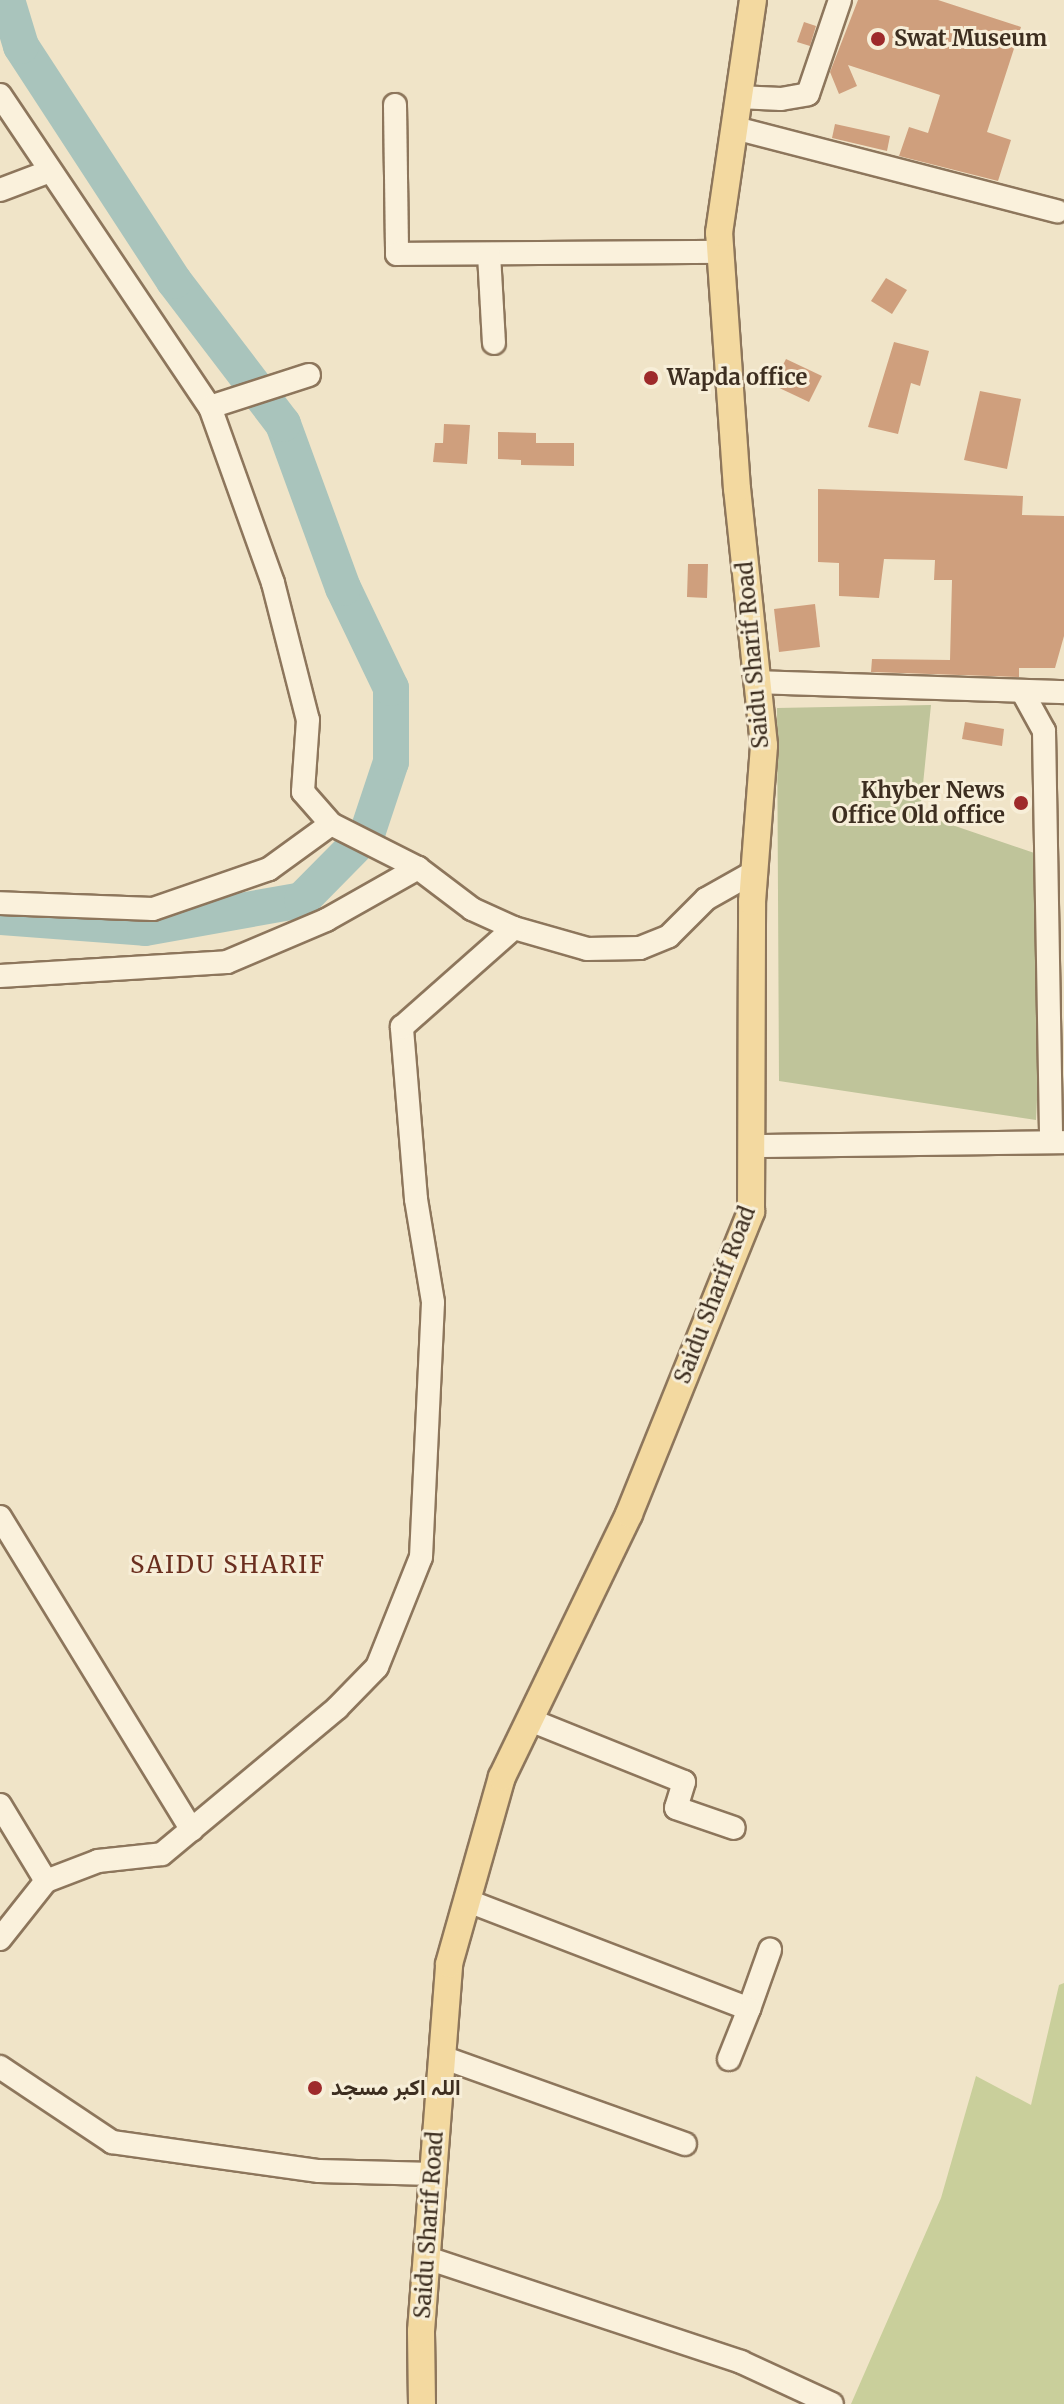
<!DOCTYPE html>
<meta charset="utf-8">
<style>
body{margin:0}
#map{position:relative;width:1064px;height:2404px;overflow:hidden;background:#f0e4c8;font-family:Merriweather,Vazirmatn,serif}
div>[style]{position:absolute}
.green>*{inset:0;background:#c9cf9b}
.cemetery>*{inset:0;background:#bfc49a}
.river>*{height:36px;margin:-18px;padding:0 18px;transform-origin:18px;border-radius:18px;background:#a9c4bc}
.building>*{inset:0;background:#cf9f7d}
.roads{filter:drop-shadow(2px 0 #8d765c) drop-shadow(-2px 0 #8d765c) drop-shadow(0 2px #8d765c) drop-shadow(0 -2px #8d765c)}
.minor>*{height:22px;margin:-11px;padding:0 11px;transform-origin:11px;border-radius:11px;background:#faf1dc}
.major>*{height:26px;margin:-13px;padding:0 13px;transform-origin:13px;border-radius:13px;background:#f3d9a0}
.dots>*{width:22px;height:22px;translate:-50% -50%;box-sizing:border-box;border:4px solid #f7eed8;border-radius:50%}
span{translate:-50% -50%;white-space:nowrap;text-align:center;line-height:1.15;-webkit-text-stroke:6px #f7eed8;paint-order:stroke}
.poi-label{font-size:22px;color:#3d2e20;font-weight:700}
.left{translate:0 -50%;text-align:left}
.right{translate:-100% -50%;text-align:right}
.street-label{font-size:22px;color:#3d2e20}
.neighbourhood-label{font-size:24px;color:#6b2e1e;letter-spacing:2px}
</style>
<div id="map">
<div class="green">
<div style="clip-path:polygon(1064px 1983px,1064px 2404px,851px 2404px,941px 2198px,976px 2076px,1031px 2105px,1059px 1985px)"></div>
</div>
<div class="cemetery">
<div style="clip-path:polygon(931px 705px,920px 814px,1049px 858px,1036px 1120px,779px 1081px,777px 708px)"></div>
</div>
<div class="river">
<div style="left:0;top:917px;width:145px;rotate:4.3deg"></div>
<div style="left:145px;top:928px;width:159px;rotate:-10.1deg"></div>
<div style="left:302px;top:900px;width:93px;rotate:-45.4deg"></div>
<div style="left:367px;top:834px;width:76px;rotate:-71.6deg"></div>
<div style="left:391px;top:762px;width:74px;rotate:-90deg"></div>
<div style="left:391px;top:688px;width:111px;rotate:-115.6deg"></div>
<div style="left:343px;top:588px;width:175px;rotate:-110.1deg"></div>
<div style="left:283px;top:424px;width:180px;rotate:-127.3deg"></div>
<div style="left:174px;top:281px;width:280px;rotate:-123.1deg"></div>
<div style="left:21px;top:46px;width:48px;rotate:-106.9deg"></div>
</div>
<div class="building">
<div style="clip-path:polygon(858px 0,938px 0,1021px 27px,987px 132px,1011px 140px,998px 181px,899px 156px,909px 127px,928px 133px,940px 95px,848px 65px,857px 86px,839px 94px,830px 72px)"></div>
<div style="clip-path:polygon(804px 22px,816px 26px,810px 46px,797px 42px)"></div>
<div style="clip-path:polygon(835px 124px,890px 136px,887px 151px,832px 138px)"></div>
<div style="clip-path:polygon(886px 278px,907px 290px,892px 314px,871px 301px)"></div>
<div style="clip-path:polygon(894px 342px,929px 351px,920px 386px,911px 383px,898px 434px,868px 427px)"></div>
<div style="clip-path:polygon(786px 359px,822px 376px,809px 402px,773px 385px)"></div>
<div style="clip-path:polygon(980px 391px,1021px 399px,1007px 469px,964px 460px)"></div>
<div style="clip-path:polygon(444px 424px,470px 425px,467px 464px,433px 462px,435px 443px,443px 443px)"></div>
<div style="clip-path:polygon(498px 432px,536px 433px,536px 443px,574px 443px,574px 466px,521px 465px,521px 460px,498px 459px)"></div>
<div style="clip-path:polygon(818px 489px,1023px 496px,1022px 515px,1064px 516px,1064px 636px,1055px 668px,1019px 668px,1019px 677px,871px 672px,872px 659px,950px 660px,952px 580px,934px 580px,935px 560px,884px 559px,879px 598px,839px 596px,839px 563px,818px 562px)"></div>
<div style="clip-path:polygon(688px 564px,708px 564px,707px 598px,687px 597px)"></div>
<div style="clip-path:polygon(815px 604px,820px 647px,779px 652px,774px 609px)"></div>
<div style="clip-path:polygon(965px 722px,1004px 729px,1002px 746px,962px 739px)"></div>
</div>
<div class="roads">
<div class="minor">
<div style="left:0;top:95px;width:376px;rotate:56.1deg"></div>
<div style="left:210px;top:407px;width:187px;rotate:70.3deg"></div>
<div style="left:273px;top:583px;width:141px;rotate:75.7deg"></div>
<div style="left:308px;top:720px;width:72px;rotate:94deg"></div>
<div style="left:303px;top:792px;width:43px;rotate:48.8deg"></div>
<div style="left:331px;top:824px;width:77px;rotate:144deg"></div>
<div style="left:269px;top:869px;width:123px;rotate:161deg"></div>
<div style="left:153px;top:909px;width:153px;rotate:-177.8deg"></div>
<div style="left:738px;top:97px;width:43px;rotate:2.7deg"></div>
<div style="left:781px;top:99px;width:27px;rotate:-10deg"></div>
<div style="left:808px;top:94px;width:99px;rotate:-71.2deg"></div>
<div style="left:395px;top:105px;width:149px;rotate:89.2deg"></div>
<div style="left:397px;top:254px;width:323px;rotate:-0.4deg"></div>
<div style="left:735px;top:128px;width:333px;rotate:14.5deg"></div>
<div style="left:0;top:190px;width:53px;rotate:-20.8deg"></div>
<div style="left:489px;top:254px;width:89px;rotate:86.8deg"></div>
<div style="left:210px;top:407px;width:104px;rotate:-17.9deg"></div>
<div style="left:757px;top:682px;width:307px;rotate:1.9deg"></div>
<div style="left:1022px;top:691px;width:46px;rotate:61.2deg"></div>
<div style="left:1044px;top:731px;width:410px;rotate:89deg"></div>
<div style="left:331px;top:824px;width:97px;rotate:26.8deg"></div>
<div style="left:0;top:976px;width:227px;rotate:-3.5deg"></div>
<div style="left:227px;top:962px;width:108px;rotate:-23deg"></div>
<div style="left:326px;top:920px;width:106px;rotate:-29.5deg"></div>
<div style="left:418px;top:868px;width:68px;rotate:37.2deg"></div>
<div style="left:472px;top:909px;width:46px;rotate:24.3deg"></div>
<div style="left:514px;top:928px;width:76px;rotate:16deg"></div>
<div style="left:587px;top:949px;width:53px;rotate:-1.1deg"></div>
<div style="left:640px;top:948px;width:31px;rotate:-22deg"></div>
<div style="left:669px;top:936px;width:52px;rotate:-45deg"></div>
<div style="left:706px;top:899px;width:55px;rotate:-29.4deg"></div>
<div style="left:754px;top:1146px;width:310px;rotate:-0.7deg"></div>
<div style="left:0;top:1517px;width:367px;rotate:58.5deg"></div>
<div style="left:530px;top:1720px;width:166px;rotate:21.9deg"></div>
<div style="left:684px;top:1782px;width:27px;rotate:107deg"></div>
<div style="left:676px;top:1808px;width:61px;rotate:19deg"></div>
<div style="left:0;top:1805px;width:89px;rotate:58.8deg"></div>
<div style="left:468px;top:1901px;width:301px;rotate:21deg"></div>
<div style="left:749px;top:2009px;width:63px;rotate:-70.4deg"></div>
<div style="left:0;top:1939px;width:74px;rotate:-51.6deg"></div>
<div style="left:46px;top:1881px;width:56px;rotate:-21deg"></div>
<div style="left:98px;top:1861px;width:64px;rotate:-6.2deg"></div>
<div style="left:162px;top:1854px;width:228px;rotate:-39.8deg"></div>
<div style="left:337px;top:1708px;width:57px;rotate:-45.7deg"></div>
<div style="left:377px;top:1667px;width:118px;rotate:-68.2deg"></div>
<div style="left:421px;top:1557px;width:255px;rotate:-87.3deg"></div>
<div style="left:433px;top:1302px;width:104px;rotate:-99.4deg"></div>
<div style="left:416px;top:1199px;width:173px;rotate:-94.7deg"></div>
<div style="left:402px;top:1027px;width:149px;rotate:-41.5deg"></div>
<div style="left:442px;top:2057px;width:258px;rotate:19.7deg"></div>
<div style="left:729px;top:2059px;width:54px;rotate:-68.2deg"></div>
<div style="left:0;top:2067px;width:135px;rotate:33.8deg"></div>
<div style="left:112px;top:2142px;width:209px;rotate:8deg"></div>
<div style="left:319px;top:2171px;width:114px;rotate:1.5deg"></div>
<div style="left:427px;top:2258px;width:331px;rotate:18.3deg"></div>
<div style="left:741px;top:2362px;width:100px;rotate:24.8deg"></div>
</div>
<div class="major">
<div style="left:422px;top:2404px;width:73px;rotate:-90.8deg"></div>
<div style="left:421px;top:2331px;width:368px;rotate:-85.6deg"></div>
<div style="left:449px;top:1964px;width:194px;rotate:-74.2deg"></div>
<div style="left:502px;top:1777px;width:292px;rotate:-64.2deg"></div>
<div style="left:629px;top:1514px;width:326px;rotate:-68deg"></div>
<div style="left:751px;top:1212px;width:310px;rotate:-89.8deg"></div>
<div style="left:752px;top:902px;width:157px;rotate:-85.6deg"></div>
<div style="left:764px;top:745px;width:257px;rotate:-96deg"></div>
<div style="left:737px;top:489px;width:257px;rotate:-94deg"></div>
<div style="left:719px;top:233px;width:235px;rotate:-81.7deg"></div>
</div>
</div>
<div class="dots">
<div style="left:878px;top:39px;background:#9e2a2b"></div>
<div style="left:651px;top:378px;background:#9e2a2b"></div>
<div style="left:1021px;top:803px;background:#9e2a2b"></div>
<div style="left:315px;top:2088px;background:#9e2a2b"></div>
</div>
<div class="poi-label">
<span class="left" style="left:894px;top:39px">Swat Museum</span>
<span class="left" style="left:667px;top:378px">Wapda office</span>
<span class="right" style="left:1005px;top:803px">Khyber News<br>Office Old office</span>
<span class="left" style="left:331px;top:2088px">اللہ اکبر مسجد</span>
</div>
<div class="street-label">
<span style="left:753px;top:655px;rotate:-95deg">Saidu Sharif Road</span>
<span style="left:715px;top:1295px;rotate:-69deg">Saidu Sharif Road</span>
<span style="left:429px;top:2225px;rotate:-86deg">Saidu Sharif Road</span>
</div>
<div class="neighbourhood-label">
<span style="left:228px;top:1565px">SAIDU SHARIF</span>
</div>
</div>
